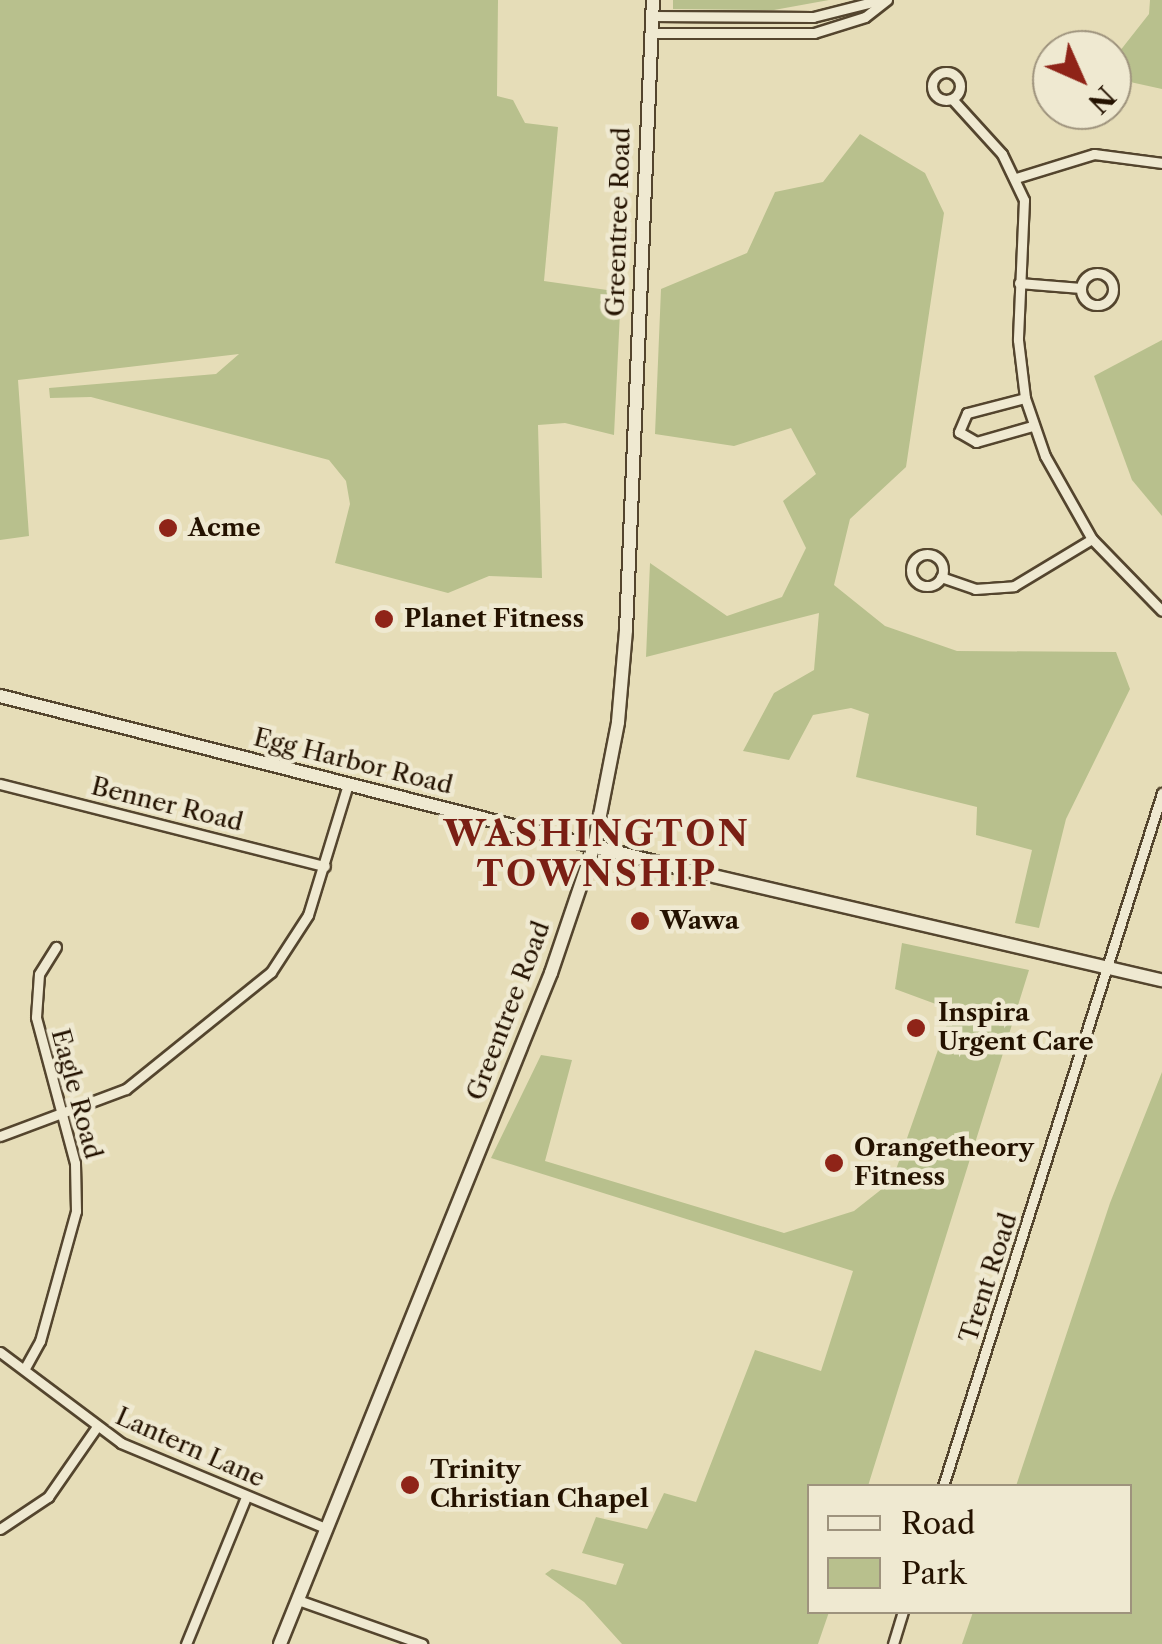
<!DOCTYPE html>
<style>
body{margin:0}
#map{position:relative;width:1162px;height:1644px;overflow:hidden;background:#e6ddb8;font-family:"Libre Caslon Text",serif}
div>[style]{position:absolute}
.green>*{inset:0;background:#b8c08d}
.roads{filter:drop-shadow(2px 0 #54452e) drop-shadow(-2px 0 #54452e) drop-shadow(0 2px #54452e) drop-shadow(0 -2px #54452e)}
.street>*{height:9px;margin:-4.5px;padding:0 4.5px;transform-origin:4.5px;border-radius:4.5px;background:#efe9d1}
.street>.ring{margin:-4.5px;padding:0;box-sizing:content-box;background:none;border:9px solid #efe9d1;border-radius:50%}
.secondary>*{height:12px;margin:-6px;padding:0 6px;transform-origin:6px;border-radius:6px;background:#efe9d1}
.dots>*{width:28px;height:28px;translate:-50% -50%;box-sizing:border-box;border:5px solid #efe9d1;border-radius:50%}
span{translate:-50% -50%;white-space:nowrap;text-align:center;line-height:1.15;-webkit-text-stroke:9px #efe9d1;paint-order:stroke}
.street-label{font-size:25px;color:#241200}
.poi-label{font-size:25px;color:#241200;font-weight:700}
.left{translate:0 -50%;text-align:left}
.district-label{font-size:35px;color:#7a1f14;font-weight:700;letter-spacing:2.5px}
.legend{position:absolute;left:807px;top:1484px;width:325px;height:130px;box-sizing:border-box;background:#efe9d1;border:2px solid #9e937d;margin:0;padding:12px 18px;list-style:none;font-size:30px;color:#241200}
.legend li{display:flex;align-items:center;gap:20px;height:50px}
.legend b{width:50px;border:2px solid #9e937d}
.north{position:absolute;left:1032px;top:30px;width:100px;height:100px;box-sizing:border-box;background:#efe9d1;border:2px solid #9e937d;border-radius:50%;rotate:135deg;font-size:28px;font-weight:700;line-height:40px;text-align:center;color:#241200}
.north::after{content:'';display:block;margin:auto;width:35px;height:45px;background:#8f2418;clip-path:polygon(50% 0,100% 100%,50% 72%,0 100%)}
</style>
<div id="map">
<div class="green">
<div style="clip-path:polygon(0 0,498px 0,497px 96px,513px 100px,525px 123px,558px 127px,544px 281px,621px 292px,614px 435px,565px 423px,538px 425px,542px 578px,489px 576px,448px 593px,335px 563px,350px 504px,346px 481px,329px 460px,91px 397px,50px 398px,49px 388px,216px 374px,239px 354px,18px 380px,29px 536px,0 540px)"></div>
<div style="clip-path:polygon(673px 0,829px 0,774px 10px,673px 9px)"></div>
<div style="clip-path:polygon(1150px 0,1162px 0,1162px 89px,1112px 78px,1112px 61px,1149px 14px)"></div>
<div style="clip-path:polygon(860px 134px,925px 173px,944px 213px,906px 467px,850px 519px,834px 585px,885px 626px,957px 651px,1116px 652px,1130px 689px,1066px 819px,1039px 928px,1015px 923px,1032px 850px,976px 835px,977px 807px,856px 777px,869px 714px,851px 708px,813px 715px,789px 760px,743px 751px,774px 693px,814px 670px,819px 613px,646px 657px,650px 563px,727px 616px,782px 597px,806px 548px,783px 501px,816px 474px,791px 428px,734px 446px,655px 434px,661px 289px,747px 253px,775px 192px,823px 182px)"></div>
<div style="clip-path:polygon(1162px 340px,1162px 516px,1132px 480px,1094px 376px)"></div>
<div style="clip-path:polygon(902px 943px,1029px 970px,868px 1486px,810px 1486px,810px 1612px,829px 1612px,818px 1644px,622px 1644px,584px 1602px,545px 1574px,552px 1569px,616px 1585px,624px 1564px,582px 1553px,596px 1517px,647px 1529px,664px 1493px,696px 1502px,755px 1350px,821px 1371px,853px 1271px,491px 1158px,541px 1055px,572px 1060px,545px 1161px,784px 1233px,854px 1211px,892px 1181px,952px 1010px,895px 989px)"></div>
<div style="clip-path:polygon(1162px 1072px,1162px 1644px,962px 1644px,973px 1612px,1130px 1612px,1130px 1486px,1016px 1486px,1110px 1203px)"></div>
</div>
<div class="roads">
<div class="street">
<div style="left:652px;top:16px;width:161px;rotate:0.4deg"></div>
<div style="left:813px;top:17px;width:69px;rotate:-14.2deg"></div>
<div style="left:650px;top:33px;width:164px"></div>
<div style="left:814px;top:33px;width:53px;rotate:-17.4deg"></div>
<div style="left:865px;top:17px;width:28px;rotate:-38deg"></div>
<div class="ring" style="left:932px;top:72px;width:19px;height:19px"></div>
<div style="left:952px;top:99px;width:74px;rotate:47.7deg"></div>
<div style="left:1002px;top:154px;width:51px;rotate:64.4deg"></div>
<div style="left:1024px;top:200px;width:140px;rotate:92.5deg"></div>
<div style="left:1018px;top:340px;width:58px;rotate:83.1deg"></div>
<div style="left:1025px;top:398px;width:61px;rotate:71deg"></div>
<div style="left:1045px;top:456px;width:95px;rotate:60.5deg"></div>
<div style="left:1092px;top:539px;width:100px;rotate:45.8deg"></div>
<div style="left:1016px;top:178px;width:82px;rotate:-17.1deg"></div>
<div style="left:1094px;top:154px;width:69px;rotate:7.5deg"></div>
<div class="ring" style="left:1081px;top:273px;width:23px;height:23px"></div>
<div style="left:1019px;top:283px;width:62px;rotate:4.6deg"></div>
<div style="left:1025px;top:398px;width:60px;rotate:165.5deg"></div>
<div style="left:967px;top:413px;width:21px;rotate:113deg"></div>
<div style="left:959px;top:432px;width:20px;rotate:30deg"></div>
<div style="left:976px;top:442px;width:58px;rotate:-15.9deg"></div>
<div class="ring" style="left:911px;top:554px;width:23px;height:23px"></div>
<div style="left:941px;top:577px;width:36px;rotate:19deg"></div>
<div style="left:975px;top:589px;width:39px;rotate:-4deg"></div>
<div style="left:1014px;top:586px;width:91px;rotate:-31.1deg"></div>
<div style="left:0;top:784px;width:335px;rotate:14.2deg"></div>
<div style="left:0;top:1136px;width:134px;rotate:-20.5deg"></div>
<div style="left:126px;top:1089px;width:186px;rotate:-38.9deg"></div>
<div style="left:271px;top:972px;width:68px;rotate:-57deg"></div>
<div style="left:308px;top:915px;width:137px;rotate:-73deg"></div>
<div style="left:0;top:1352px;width:151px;rotate:36.9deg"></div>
<div style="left:121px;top:1443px;width:221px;rotate:22.6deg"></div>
<div style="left:25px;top:1368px;width:31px;rotate:-61deg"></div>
<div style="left:40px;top:1341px;width:135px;rotate:-74.5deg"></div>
<div style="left:76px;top:1211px;width:48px;rotate:-91.2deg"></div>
<div style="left:75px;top:1163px;width:151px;rotate:-105deg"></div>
<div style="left:36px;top:1017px;width:43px;rotate:-86deg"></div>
<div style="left:39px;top:974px;width:32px;rotate:-58deg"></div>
<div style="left:943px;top:1486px;width:727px;rotate:-72.46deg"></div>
<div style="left:0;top:1529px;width:58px;rotate:-33.7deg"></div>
<div style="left:48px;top:1497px;width:84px;rotate:-55.2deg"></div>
<div style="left:298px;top:1600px;width:132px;rotate:19.5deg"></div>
<div style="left:186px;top:1644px;width:159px;rotate:-67.8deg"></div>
<div style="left:893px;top:1644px;width:34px;rotate:-73deg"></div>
</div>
<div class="secondary">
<div style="left:0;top:696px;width:700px;rotate:14.21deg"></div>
<div style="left:679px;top:868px;width:496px;rotate:13.1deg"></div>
<div style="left:280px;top:1644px;width:724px;rotate:-68.01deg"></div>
<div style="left:551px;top:973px;width:134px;rotate:-71.3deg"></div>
<div style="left:594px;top:846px;width:126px;rotate:-79deg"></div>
<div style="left:618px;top:722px;width:92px;rotate:-85deg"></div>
<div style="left:626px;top:630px;width:631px;rotate:-87.55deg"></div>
</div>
</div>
<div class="dots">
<div style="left:168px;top:528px;background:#8f2418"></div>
<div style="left:384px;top:619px;background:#8f2418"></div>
<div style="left:640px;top:921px;background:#8f2418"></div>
<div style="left:916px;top:1028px;background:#8f2418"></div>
<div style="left:834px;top:1163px;background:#8f2418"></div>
<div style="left:410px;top:1485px;background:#8f2418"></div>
</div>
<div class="street-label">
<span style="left:619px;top:222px;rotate:-88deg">Greentree Road</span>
<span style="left:353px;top:762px;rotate:14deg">Egg Harbor Road</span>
<span style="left:167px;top:805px;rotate:14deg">Benner Road</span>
<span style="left:509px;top:1011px;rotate:-69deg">Greentree Road</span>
<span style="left:76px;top:1094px;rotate:75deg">Eagle Road</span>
<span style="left:989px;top:1278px;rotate:-72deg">Trent Road</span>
<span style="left:190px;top:1448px;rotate:24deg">Lantern Lane</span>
</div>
<div class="poi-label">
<span class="left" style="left:188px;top:528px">Acme</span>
<span class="left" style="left:404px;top:619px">Planet Fitness</span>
<span class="left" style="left:660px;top:921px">Wawa</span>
<span class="left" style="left:938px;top:1028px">Inspira<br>Urgent Care</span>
<span class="left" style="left:854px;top:1163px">Orangetheory<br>Fitness</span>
<span class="left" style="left:430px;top:1485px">Trinity<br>Christian Chapel</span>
</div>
<div class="district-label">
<span style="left:597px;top:854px">WASHINGTON<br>TOWNSHIP</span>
</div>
<ul class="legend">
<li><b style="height:12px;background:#efe9d1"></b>Road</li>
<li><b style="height:28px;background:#b8c08d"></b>Park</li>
</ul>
<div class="north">N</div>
</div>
